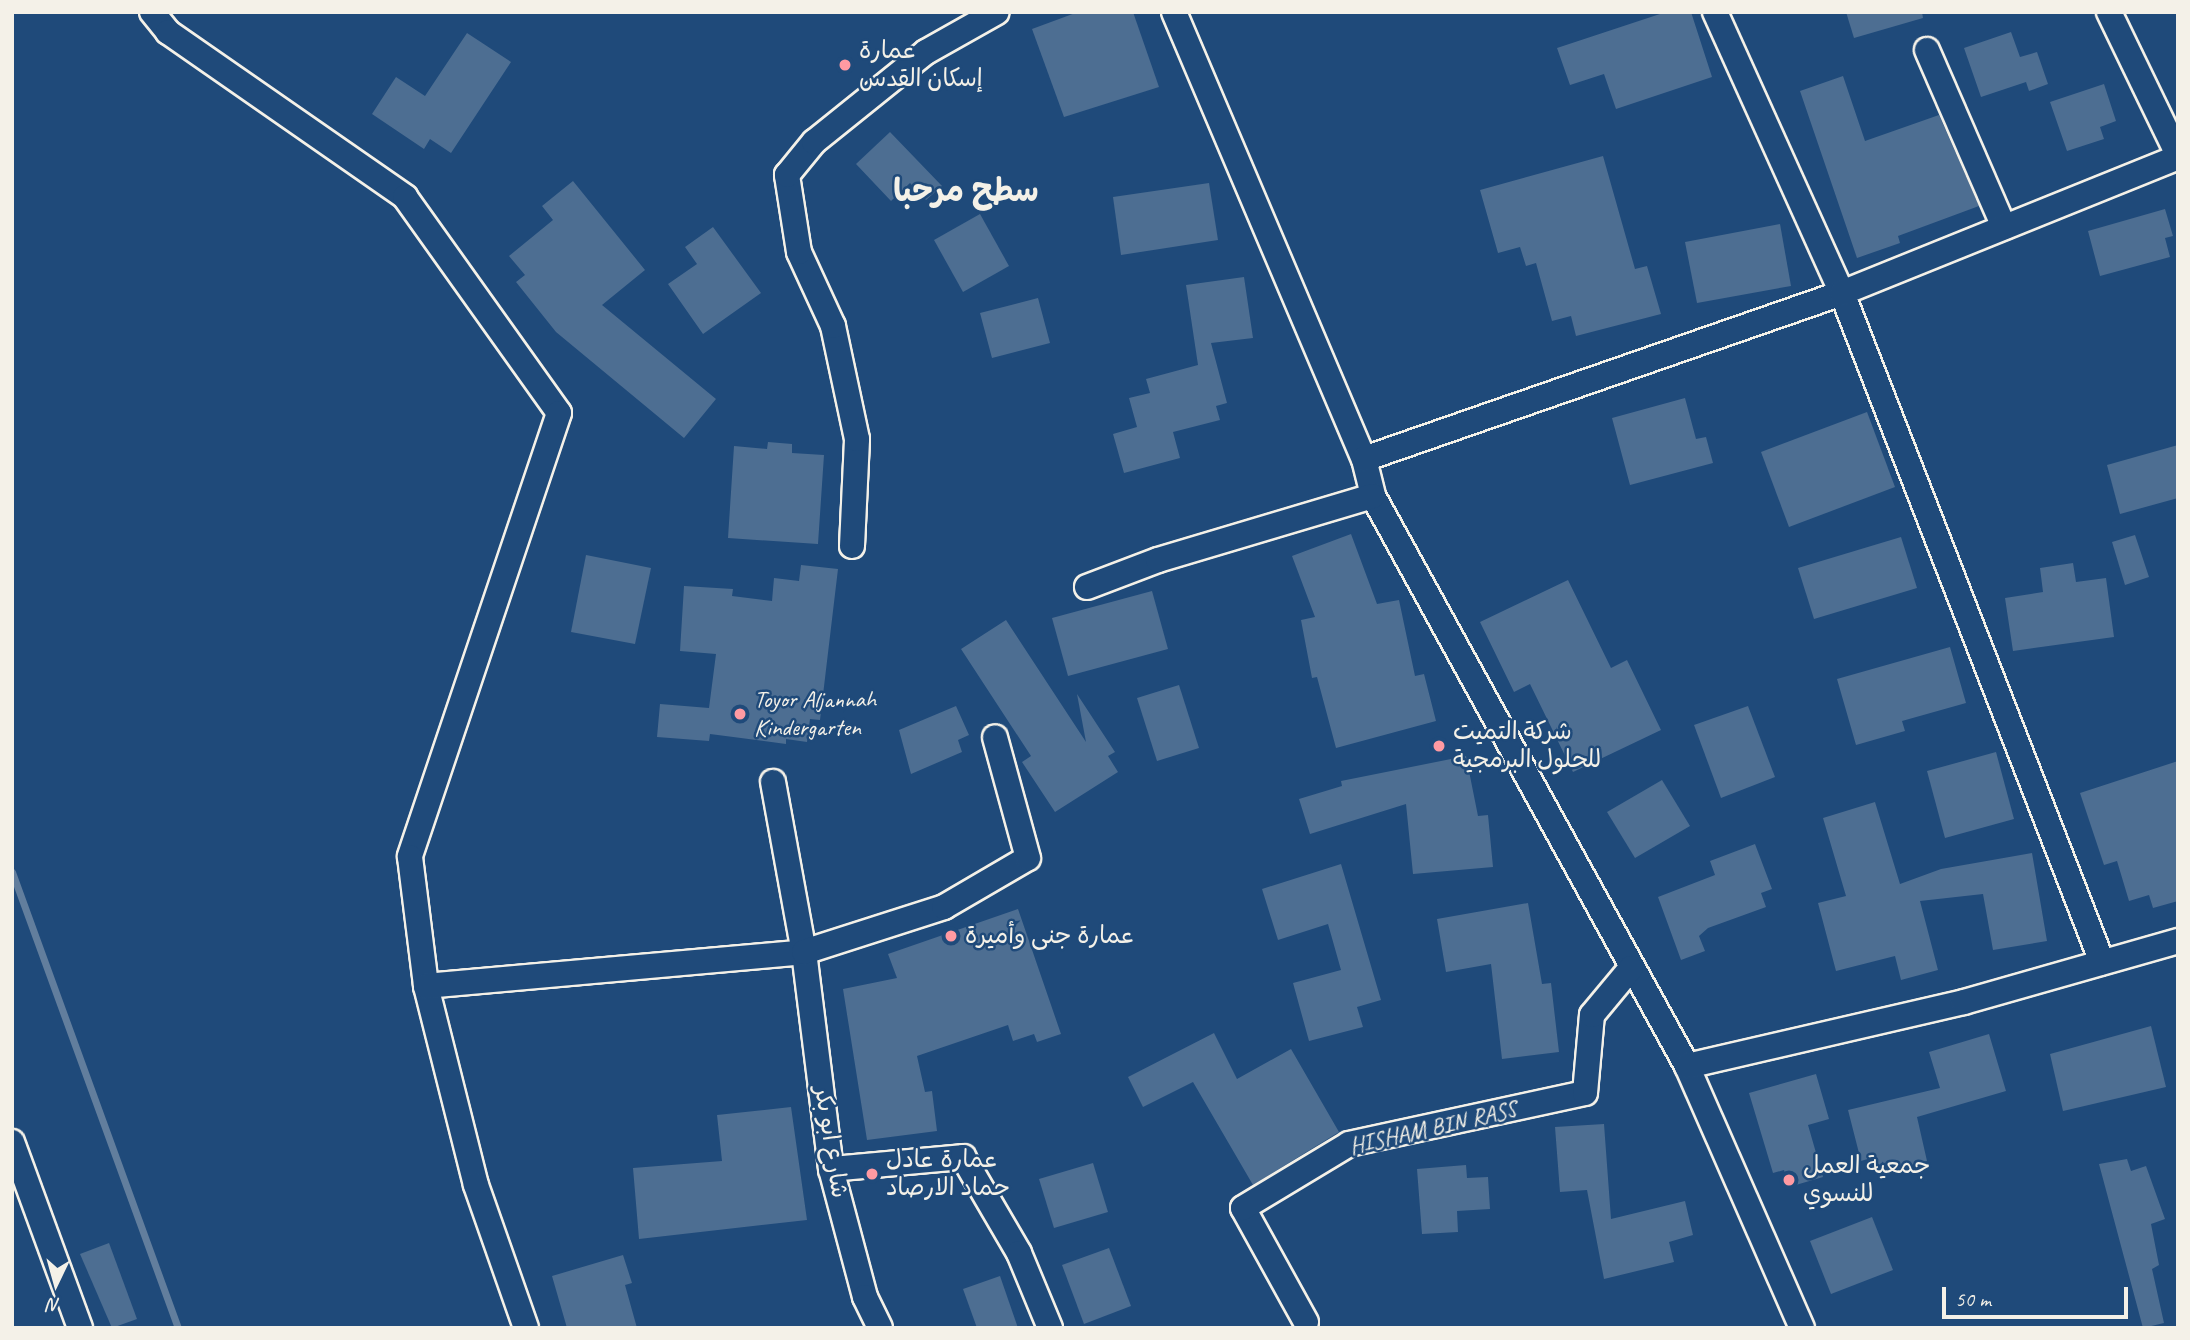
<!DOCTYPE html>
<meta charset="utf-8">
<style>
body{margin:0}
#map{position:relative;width:2190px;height:1340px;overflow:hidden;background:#1f4a7a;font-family:Caveat,"Playpen Sans Arabic",sans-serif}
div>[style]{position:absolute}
.stream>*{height:7px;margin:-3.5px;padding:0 3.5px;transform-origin:3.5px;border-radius:3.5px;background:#627e9d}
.building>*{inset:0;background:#4d6e92}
.roads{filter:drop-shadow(2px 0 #f4f1e8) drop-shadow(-2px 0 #f4f1e8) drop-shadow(0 2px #f4f1e8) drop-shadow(0 -2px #f4f1e8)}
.minor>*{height:24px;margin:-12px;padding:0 12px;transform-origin:12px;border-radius:12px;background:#1f4a7a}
.dots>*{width:19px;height:19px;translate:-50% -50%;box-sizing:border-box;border:4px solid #1f4a7a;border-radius:50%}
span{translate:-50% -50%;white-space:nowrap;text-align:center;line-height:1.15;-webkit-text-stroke:5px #1f4a7a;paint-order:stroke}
.poi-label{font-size:24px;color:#f4f1e8}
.left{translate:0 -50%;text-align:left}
.street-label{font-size:24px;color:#f4f1e8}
.district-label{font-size:32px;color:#f4f1e8;font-weight:700}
.frame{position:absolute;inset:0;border:14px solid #f4f1e8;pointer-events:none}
.north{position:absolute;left:21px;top:1249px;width:70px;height:70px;-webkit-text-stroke:5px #1f4a7a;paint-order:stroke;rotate:185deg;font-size:19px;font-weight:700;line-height:28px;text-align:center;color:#f4f1e8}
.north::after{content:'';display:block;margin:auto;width:24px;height:32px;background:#f4f1e8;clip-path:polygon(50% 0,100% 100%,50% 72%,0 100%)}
.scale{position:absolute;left:1942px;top:1287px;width:186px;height:32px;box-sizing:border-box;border:4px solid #f4f1e8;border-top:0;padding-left:9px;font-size:21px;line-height:24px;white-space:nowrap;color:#f4f1e8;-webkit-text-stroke:5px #1f4a7a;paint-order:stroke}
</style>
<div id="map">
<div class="stream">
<div style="left:12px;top:872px;width:485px;rotate:70deg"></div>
</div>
<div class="building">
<div style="clip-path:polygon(1078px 12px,1133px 12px,1159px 87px,1064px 117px,1032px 29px)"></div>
<div style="clip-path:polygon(1666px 12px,1691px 12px,1712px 77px,1616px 109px,1604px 74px,1570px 85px,1557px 48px)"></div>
<div style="clip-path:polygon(1846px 12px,1922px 12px,1923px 18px,1854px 38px)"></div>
<div style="clip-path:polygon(2011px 32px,2020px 57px,2037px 52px,2048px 84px,2029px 91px,2026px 82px,1981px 97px,1964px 48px)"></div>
<div style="clip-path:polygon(467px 33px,511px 62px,451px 153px,430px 139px,424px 149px,372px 114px,396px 77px,425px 96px)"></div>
<div style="clip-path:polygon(1843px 76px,1865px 141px,1939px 115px,1979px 206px,1898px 236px,1900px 243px,1857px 258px,1800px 91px)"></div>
<div style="clip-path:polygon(2104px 84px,2116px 121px,2100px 127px,2104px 139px,2067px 151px,2050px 102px)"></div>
<div style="clip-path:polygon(890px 132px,942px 186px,926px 200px,910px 183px,891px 201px,856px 164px)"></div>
<div style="clip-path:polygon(1603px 156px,1635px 269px,1647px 266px,1661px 314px,1576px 336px,1571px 316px,1552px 321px,1536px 263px,1526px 266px,1520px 247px,1498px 253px,1480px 190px)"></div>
<div style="clip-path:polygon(573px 181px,645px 270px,602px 305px,716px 399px,684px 438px,556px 332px,516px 282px,525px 275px,509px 256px,553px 220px,542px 206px)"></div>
<div style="clip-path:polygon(1209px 183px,1218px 240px,1121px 255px,1113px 197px)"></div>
<div style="clip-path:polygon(2165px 209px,2173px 236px,2165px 238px,2170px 257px,2100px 276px,2088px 231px)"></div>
<div style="clip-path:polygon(980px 214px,1009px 266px,963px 292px,934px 240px)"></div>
<div style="clip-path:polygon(1780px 224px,1791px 286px,1697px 303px,1685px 242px)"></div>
<div style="clip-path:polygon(713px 227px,761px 293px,703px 334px,668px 284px,697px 264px,685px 247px)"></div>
<div style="clip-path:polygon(1244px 277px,1253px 338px,1211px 343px,1227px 403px,1216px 406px,1220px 420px,1173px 432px,1180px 458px,1124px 473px,1113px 434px,1137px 427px,1129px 398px,1150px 393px,1146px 379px,1198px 365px,1186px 285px)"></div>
<div style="clip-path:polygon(1038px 298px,1050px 343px,992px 358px,980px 313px)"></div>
<div style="clip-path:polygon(1685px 398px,1696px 439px,1706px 437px,1713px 463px,1630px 485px,1612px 418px)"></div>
<div style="clip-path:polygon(1867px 412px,1895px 487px,1789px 527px,1761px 452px)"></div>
<div style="clip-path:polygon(768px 442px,792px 444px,792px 453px,824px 455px,818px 544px,728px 538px,734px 446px,767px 449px)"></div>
<div style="clip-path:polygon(2178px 445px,2178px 498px,2120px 514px,2107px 465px)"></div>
<div style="clip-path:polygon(1351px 534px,1377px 604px,1399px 600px,1415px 676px,1424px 674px,1436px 721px,1336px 748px,1317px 677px,1312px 678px,1301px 620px,1315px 617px,1292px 556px)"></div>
<div style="clip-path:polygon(2135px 535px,2149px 577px,2125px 585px,2112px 542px)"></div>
<div style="clip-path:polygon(1901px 537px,1917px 588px,1814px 619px,1798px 568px)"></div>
<div style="clip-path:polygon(586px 555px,651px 568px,635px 644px,571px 632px)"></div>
<div style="clip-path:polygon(2073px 563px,2076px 582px,2106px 578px,2114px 637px,2013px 651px,2005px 598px,2043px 592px,2040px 568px)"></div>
<div style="clip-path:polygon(801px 565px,838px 569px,820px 720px,810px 719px,807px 742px,786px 739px,786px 744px,710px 734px,709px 741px,657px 737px,660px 704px,709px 708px,716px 654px,680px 651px,684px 586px,733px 589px,732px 596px,772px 601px,774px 578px,799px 581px)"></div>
<div style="clip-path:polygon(1568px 580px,1611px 668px,1627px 660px,1661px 730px,1573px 772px,1530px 684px,1514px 692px,1480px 622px)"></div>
<div style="clip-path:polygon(1152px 591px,1168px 649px,1068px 676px,1052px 618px)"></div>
<div style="clip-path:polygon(1006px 620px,1086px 742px,1077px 694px,1115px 752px,1108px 756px,1118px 772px,1055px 812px,1022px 762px,1031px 756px,961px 649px)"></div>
<div style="clip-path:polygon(1950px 647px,1966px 703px,1902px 721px,1905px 731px,1856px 745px,1837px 679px)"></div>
<div style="clip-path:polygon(1179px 685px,1199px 748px,1157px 761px,1137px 698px)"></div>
<div style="clip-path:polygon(956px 706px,969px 735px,958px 740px,962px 752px,911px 774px,899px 730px)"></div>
<div style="clip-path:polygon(1748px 706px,1775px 777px,1721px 798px,1694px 725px)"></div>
<div style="clip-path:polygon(1996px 752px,2014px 819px,1945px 838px,1927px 771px)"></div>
<div style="clip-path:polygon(1466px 756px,1478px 816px,1488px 815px,1493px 867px,1413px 874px,1406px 804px,1310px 834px,1299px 799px,1342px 786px,1341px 781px)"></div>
<div style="clip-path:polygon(2178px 761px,2178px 901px,2153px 908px,2149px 895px,2129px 901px,2117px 861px,2104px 865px,2080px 793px)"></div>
<div style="clip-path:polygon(1662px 780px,1690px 826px,1635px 858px,1607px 812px)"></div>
<div style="clip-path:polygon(1875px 802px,1900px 884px,1941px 869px,2032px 853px,2047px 941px,1993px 950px,1983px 894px,1920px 901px,1938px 970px,1901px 980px,1895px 956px,1836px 971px,1818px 903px,1846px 896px,1823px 818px)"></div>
<div style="clip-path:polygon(1755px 844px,1772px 889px,1761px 893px,1766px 907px,1708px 928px,1699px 936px,1705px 951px,1681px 960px,1658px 897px,1715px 875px,1710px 861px)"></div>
<div style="clip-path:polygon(1341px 864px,1381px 1000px,1357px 1007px,1363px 1027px,1309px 1041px,1293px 983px,1341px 970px,1328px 924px,1278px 940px,1262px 889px)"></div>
<div style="clip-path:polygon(1528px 903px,1542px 984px,1551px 983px,1559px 1052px,1502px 1059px,1491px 964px,1446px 972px,1437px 919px)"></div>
<div style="clip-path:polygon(1018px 909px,1061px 1034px,1037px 1042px,1034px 1034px,1013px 1041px,1008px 1025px,917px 1056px,925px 1092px,932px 1091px,937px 1131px,867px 1140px,843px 989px,897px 978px,888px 954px)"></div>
<div style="clip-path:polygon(2151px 1026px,2166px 1087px,2063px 1111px,2050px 1054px)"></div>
<div style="clip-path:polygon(1214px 1033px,1237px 1079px,1291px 1049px,1339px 1132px,1253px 1185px,1193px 1082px,1143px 1107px,1128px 1077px)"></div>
<div style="clip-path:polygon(1989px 1034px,2006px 1091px,1917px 1117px,1927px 1161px,1875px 1174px,1871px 1158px,1861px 1161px,1848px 1110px,1940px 1088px,1929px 1052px)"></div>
<div style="clip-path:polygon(1816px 1074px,1829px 1119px,1808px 1125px,1823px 1177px,1789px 1187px,1784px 1170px,1773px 1173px,1749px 1093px)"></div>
<div style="clip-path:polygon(791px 1107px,807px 1220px,639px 1239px,633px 1168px,722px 1161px,717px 1115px)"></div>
<div style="clip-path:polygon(1604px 1124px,1611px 1219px,1685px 1201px,1693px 1235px,1669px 1242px,1674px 1262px,1604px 1279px,1587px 1190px,1560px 1192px,1555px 1127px)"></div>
<div style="clip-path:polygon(2127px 1159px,2131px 1171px,2146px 1166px,2165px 1219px,2151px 1224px,2159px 1265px,2152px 1269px,2164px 1323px,2143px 1328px,2099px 1164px)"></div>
<div style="clip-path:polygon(1093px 1163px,1108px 1212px,1054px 1228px,1039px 1179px)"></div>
<div style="clip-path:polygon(1466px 1165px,1467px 1178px,1488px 1177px,1490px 1209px,1457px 1211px,1458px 1232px,1422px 1234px,1417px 1169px)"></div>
<div style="clip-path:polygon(1872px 1217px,1893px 1270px,1831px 1294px,1810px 1241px)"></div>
<div style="clip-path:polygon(109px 1243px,137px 1319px,112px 1328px,80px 1254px)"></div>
<div style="clip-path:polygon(1109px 1248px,1131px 1306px,1084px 1324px,1062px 1265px)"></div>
<div style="clip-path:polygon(623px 1255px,632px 1283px,625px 1285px,637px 1328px,567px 1328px,552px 1276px)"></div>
<div style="clip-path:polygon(1000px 1276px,1018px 1328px,977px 1328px,963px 1289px)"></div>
</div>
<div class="roads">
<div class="minor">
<div style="left:152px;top:12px;width:26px;rotate:51deg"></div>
<div style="left:168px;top:32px;width:289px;rotate:34.8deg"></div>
<div style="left:405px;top:197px;width:265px;rotate:54.5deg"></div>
<div style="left:559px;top:413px;width:468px;rotate:108.6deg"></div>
<div style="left:410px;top:857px;width:130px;rotate:82.9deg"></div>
<div style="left:426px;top:986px;width:205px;rotate:75.9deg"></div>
<div style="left:476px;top:1185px;width:151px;rotate:70.7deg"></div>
<div style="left:1174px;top:12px;width:486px;rotate:67deg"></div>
<div style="left:1364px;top:459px;width:38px;rotate:76deg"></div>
<div style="left:1373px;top:496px;width:651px;rotate:61.15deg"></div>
<div style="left:1687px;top:1066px;width:286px;rotate:66.3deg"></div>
<div style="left:1715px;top:12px;width:308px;rotate:65.7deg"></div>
<div style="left:1842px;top:293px;width:718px;rotate:68.76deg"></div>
<div style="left:2109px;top:12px;width:159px;rotate:64.2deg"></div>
<div style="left:1927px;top:50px;width:193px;rotate:66.5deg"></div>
<div style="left:1364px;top:459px;width:506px;rotate:-19.15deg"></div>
<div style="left:1842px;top:293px;width:362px;rotate:-22deg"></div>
<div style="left:852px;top:546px;width:107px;rotate:-87.3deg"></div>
<div style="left:857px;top:439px;width:116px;rotate:-102deg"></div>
<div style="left:833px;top:326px;width:81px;rotate:-114.7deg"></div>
<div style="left:799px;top:252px;width:78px;rotate:-98.9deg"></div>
<div style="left:787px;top:175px;width:43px;rotate:-50.7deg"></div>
<div style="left:814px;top:142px;width:144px;rotate:-38.8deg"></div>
<div style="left:926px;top:52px;width:81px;rotate:-29.4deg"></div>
<div style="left:1087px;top:587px;width:76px;rotate:-20.8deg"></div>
<div style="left:1158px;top:560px;width:224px;rotate:-16.6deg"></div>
<div style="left:773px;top:782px;width:173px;rotate:79.7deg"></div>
<div style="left:804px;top:952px;width:219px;rotate:82.9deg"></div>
<div style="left:831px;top:1169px;width:132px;rotate:75.1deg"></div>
<div style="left:865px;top:1297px;width:34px;rotate:64deg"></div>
<div style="left:426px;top:986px;width:380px;rotate:-5.1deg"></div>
<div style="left:804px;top:952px;width:147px;rotate:-17.8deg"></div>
<div style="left:944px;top:907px;width:97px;rotate:-30.3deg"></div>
<div style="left:1028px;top:858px;width:125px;rotate:-105.3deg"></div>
<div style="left:1687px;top:1066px;width:284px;rotate:-13deg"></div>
<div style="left:1964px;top:1002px;width:223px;rotate:-15.9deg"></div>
<div style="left:12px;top:1142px;width:198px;rotate:69.9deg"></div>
<div style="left:831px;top:1169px;width:133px;rotate:-5.2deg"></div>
<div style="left:963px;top:1157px;width:111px;rotate:59.7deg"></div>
<div style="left:1019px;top:1253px;width:81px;rotate:67.5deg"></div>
<div style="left:1306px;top:1322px;width:130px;rotate:-118.9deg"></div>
<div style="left:1243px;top:1208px;width:124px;rotate:-31.1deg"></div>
<div style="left:1349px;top:1144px;width:241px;rotate:-12.2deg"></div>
<div style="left:1585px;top:1093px;width:78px;rotate:-84.9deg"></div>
<div style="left:1592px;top:1015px;width:61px;rotate:-50.3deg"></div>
</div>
</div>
<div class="dots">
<div style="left:845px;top:65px;background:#ff9aa2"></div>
<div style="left:740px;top:714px;background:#ff9aa2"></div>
<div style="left:1439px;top:746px;background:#ff9aa2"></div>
<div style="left:951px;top:936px;background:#ff9aa2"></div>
<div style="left:872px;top:1174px;background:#ff9aa2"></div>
<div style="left:1789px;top:1180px;background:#ff9aa2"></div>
</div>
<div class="poi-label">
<span class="left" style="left:859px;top:65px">عمارة<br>إسكان القدس</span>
<span class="left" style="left:754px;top:714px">Toyor Aljannah<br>Kindergarten</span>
<span class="left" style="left:1453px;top:746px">شركة التميت<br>للحلول البرمجية</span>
<span class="left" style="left:965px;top:936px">عمارة جنى وأميرة</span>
<span class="left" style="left:886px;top:1174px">عمارة عادل<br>حماد الارصاد</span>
<span class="left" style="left:1803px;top:1180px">جمعية العمل<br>للنسوي</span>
</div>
<div class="street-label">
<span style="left:1433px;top:1128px;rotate:-13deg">HISHAM BIN RASS</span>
<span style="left:831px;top:1142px;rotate:81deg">شارع ابو بكر</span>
</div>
<div class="district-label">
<span style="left:966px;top:191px">سطح مرحبا</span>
</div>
<div class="frame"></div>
<div class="north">N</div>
<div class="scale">50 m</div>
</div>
